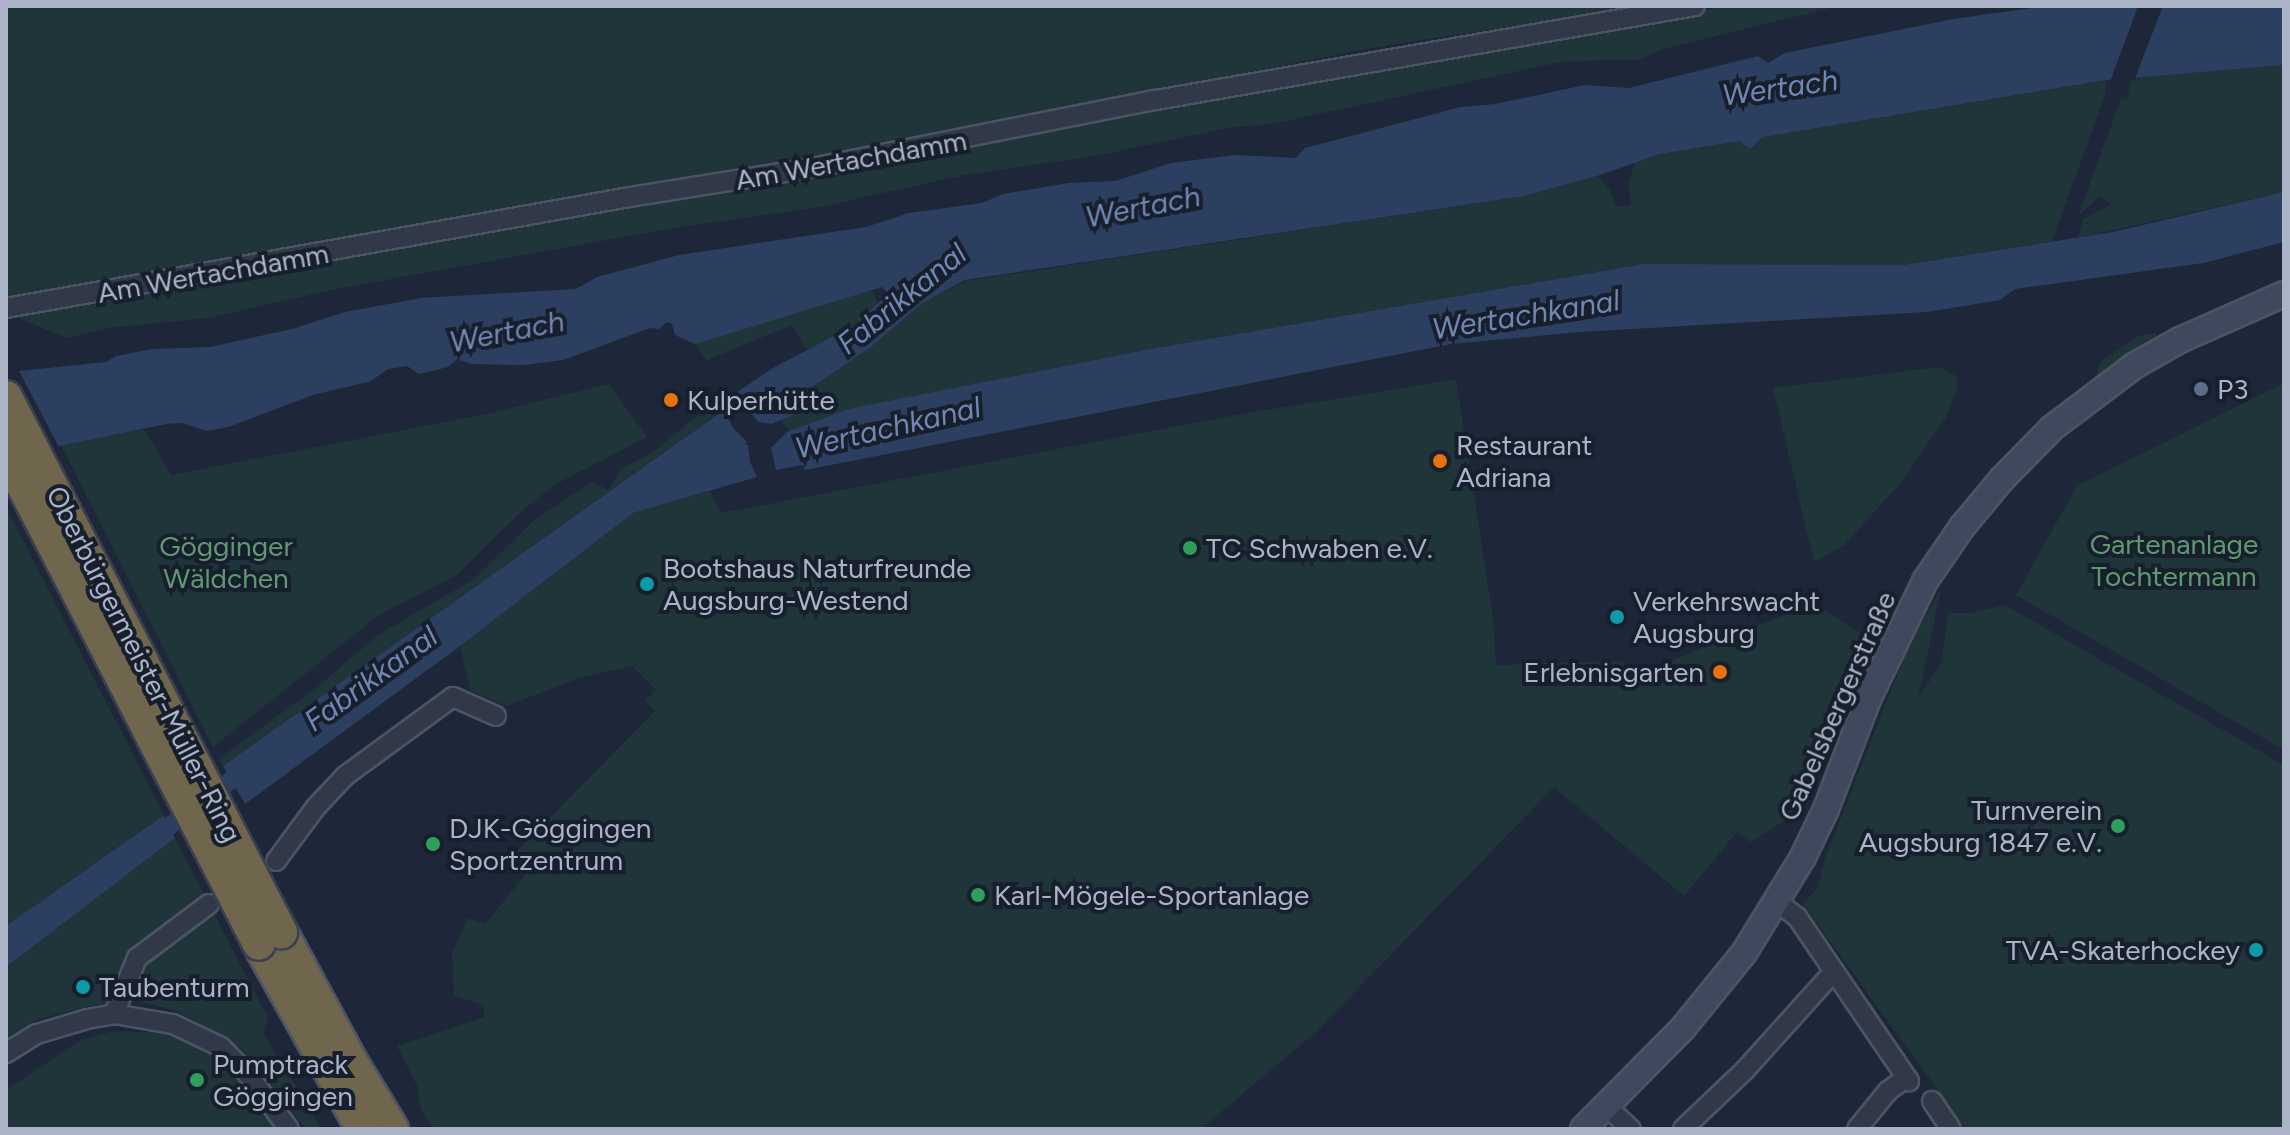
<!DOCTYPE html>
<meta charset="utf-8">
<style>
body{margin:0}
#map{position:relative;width:2290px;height:1135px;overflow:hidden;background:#1d2739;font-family:Figtree,sans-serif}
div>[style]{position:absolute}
.green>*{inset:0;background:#1f353a}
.water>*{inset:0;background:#2d3f60}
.pier>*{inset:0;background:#1d2739}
.canal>*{height:18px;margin:-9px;padding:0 9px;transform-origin:9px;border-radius:9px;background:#2d3f60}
.roads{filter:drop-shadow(2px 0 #4c5464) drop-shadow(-2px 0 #4c5464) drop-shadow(0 2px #4c5464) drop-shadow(0 -2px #4c5464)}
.street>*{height:18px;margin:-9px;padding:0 9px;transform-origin:9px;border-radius:9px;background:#313949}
.secondary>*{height:24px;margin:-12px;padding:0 12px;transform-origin:12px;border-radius:12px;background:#3f485c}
.highway>*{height:32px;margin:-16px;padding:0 16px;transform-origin:16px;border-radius:16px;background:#70654d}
.bridges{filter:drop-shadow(2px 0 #394150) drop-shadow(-2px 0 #394150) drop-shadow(0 2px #394150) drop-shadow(0 -2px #394150)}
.highway-bridge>*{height:32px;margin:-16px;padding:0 16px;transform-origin:16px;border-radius:16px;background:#70654d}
.dots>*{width:22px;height:22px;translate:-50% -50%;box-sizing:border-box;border:4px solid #171f2d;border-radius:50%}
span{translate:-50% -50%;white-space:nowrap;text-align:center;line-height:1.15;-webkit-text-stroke:8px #171f2d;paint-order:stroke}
.street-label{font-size:28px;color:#abb4c6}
.poi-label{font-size:28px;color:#abb4c6}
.left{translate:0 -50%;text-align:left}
.right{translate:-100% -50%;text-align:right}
.park-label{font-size:28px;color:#609971}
.water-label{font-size:30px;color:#6f87b2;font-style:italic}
.frame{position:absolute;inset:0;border:8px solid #abb4c6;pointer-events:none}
</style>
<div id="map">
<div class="green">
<div style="clip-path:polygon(6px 6px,1640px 6px,1366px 49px,813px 159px,6px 300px)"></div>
<div style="clip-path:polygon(1726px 6px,1839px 6px,1664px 49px,1638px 60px,1566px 61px,1272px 124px,1232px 127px,1101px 155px,965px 175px,820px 207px,668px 229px,336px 289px,208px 318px,109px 328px,66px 338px,12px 315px,1156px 106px,1622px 27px)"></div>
<div style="clip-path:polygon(2284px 65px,2284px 192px,2078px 238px,2083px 219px,2111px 205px,2100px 196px,2078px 216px,2121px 99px,2127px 100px,2131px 77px)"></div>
<div style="clip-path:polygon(2106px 80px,2105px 95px,2052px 241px,1903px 265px,1644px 264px,1145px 350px,848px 409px,791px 432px,783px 424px,782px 420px,792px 416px,812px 387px,871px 347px,921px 304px,966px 281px,1524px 196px,1597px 176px,1610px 190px,1616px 207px,1631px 204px,1628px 185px,1635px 163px,1660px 154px,1739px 141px,1750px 148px,1763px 137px)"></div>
<div style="clip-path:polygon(871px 289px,879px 306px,855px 325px,808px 352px,792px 325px,707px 360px,695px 344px)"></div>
<div style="clip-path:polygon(2155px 333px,2157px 337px,2096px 377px,2100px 362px,2138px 336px)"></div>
<div style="clip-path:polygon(1939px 367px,1957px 376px,1958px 387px,1946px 417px,1899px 485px,1844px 545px,1814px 562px,1773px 388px)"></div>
<div style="clip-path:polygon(1456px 379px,1493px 618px,1496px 665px,1623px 661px,1629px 678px,1814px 603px,1863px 635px,1792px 816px,1751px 842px,1737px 832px,1684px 896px,1554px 787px,1316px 1032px,1201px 1129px,435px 1129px,427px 1119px,420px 1107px,417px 1086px,397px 1046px,484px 1017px,483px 1005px,454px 996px,452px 955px,467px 918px,485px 924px,526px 874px,510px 858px,655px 711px,645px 701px,656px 690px,632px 666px,579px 678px,506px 706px,470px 690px,460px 646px,633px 513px,710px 491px,721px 513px,1236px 415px)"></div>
<div style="clip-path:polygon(2284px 383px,2284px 750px,2016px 595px,2077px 486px)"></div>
<div style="clip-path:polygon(609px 384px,647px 437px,556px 484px,523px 510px,457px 575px,379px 615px,213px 747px,61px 445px,144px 429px,171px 475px,482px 415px)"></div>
<div style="clip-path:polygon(709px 414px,715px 416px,223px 766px,219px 759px,317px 687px,378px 635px,474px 579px,533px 521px,592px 482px,609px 490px,620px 470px,654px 451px,697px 416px)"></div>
<div style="clip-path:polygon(6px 507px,164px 815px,6px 926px)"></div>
<div style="clip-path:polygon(1941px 589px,1918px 699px,1941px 663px,1948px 613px,1971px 613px,2005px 605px,2284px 765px,2284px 1129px,1966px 1129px,1803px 904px,1817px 888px,1827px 853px,1909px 645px)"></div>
<div style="clip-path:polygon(175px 838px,268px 1018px,263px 1034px,310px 1107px,321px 1129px,306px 1129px,242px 1049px,178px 1011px,137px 1001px,95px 1005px,38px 1019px,6px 1039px,6px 967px)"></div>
<div style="clip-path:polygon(113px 1031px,173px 1033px,208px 1050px,237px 1076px,278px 1129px,6px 1129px,6px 1090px,79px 1041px)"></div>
</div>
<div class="water">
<div style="clip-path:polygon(2046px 6px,2284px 6px,2284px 65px,2106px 80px,1763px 137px,1750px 149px,1739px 141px,1660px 154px,1597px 176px,1524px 196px,965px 280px,921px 304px,871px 347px,812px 387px,792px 416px,771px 424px,758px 422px,736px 393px,773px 368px,855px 325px,888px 294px,882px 287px,695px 344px,675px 335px,672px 324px,667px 322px,659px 329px,650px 328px,563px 360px,523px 365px,471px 364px,457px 359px,448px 367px,419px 374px,407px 366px,388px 369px,371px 381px,313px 395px,228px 427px,207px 431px,182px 423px,166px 424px,6px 457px,6px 374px,19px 371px,106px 362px,116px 356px,152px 349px,210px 347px,292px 329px,345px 312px,421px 298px,576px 289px,597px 277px,679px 255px,866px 227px,909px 213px,982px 203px,1003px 194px,1069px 183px,1115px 181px,1171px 163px,1234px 155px,1296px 158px,1305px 148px,1461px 107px,1495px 104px,1585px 85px,1629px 88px,1758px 56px,1768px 63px,1785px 53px,1953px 19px)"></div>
<div style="clip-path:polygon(2284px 192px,2284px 242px,2203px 263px,2015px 289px,2000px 300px,1927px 312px,1579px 332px,1451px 344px,805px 470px,803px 465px,776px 470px,771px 448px,787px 432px,848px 409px,1145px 350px,1644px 264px,1903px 265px,2113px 232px)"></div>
<div style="clip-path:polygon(724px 410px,733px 428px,747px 442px,745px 445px,748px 445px,750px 462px,757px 477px,633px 513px,460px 646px,245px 804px,223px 766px)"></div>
<div style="clip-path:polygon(164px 815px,175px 838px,6px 967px,6px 926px)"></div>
</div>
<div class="pier">
<div style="clip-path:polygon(2138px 6px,2163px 6px,2134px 81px,2109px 84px)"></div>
<div style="clip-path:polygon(17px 367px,60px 449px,6px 461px,6px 370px)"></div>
</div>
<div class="canal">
<div style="left:151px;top:840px;width:122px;rotate:-36.7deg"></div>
</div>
<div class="roads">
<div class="street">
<div style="left:6px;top:308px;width:628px;rotate:-10.09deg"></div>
<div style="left:624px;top:198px;width:184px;rotate:-9.1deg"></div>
<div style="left:806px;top:169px;width:357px;rotate:-11.2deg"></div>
<div style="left:1156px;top:100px;width:547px;rotate:-9.89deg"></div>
<div style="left:276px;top:861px;width:67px;rotate:-53.5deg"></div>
<div style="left:316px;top:807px;width:42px;rotate:-46.9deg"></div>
<div style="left:345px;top:776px;width:134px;rotate:-36.2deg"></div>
<div style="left:453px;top:697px;width:47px;rotate:23.8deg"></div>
<div style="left:1777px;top:902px;width:25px;rotate:37deg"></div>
<div style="left:1797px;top:917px;width:199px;rotate:55.7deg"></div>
<div style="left:114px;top:1014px;width:61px;rotate:-67.7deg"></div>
<div style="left:137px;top:958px;width:90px;rotate:-36.9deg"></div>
<div style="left:6px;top:1053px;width:36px;rotate:-32deg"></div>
<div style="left:37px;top:1034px;width:52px;rotate:-16.7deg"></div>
<div style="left:87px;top:1019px;width:27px;rotate:-10deg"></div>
<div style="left:114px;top:1014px;width:60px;rotate:9.6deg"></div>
<div style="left:173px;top:1024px;width:53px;rotate:25.6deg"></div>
<div style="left:221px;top:1047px;width:35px;rotate:45deg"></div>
<div style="left:246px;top:1072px;width:71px;rotate:53deg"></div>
<div style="left:1932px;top:1101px;width:34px;rotate:56deg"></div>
<div style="left:1606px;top:1106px;width:34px;rotate:43deg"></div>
<div style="left:1683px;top:1129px;width:86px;rotate:-43.6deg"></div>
<div style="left:1745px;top:1070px;width:133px;rotate:-48deg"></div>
<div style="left:1857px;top:1129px;width:49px;rotate:-50.8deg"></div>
<div style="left:1888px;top:1091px;width:22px;rotate:-36deg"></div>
</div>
<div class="secondary">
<div style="left:1583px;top:1129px;width:142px;rotate:-45.3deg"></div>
<div style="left:1683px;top:1028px;width:97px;rotate:-50.9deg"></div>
<div style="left:1744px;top:953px;width:113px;rotate:-58.4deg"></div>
<div style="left:1803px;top:857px;width:53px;rotate:-64.4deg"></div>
<div style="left:1826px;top:809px;width:120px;rotate:-69deg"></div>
<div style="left:1869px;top:697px;width:129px;rotate:-64.2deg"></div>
<div style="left:1925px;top:581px;width:65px;rotate:-55.6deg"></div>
<div style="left:1962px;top:527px;width:62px;rotate:-50.2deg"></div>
<div style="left:2002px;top:479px;width:71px;rotate:-45.6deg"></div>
<div style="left:2052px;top:428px;width:103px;rotate:-37.1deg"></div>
<div style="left:2134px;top:366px;width:53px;rotate:-29.5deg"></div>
<div style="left:2180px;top:340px;width:114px;rotate:-23.9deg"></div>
</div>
<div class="highway">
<div style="left:281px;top:932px;width:151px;rotate:61.6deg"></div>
<div style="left:353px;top:1065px;width:75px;rotate:58.6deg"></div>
<div style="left:259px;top:944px;width:212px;rotate:60.7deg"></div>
</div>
</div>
<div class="bridges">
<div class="highway-bridge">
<div style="left:6px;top:397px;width:602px;rotate:62.8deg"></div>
<div style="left:6px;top:453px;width:552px;rotate:62.74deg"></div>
</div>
</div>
<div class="dots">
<div style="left:2201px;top:389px;background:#5c6f8a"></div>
<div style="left:671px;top:400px;background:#e8710a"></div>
<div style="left:1440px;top:461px;background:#e8710a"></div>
<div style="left:1190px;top:548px;background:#2e9e5b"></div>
<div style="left:647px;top:584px;background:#0f9aa8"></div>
<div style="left:1617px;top:617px;background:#0f9aa8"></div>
<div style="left:1720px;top:672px;background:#e8710a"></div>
<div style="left:2118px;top:826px;background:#2e9e5b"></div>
<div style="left:433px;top:844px;background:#2e9e5b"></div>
<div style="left:978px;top:895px;background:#2e9e5b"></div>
<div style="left:2256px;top:950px;background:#0f9aa8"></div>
<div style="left:83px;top:987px;background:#0f9aa8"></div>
<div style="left:197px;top:1080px;background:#2e9e5b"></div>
</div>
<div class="street-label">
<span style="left:851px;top:160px;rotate:-10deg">Am Wertachdamm</span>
<span style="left:213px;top:273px;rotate:-10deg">Am Wertachdamm</span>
<span style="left:144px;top:664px;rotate:63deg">Oberbürgermeister-Müller-Ring</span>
<span style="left:1837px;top:706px;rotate:-66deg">Gabelsbergerstraße</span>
</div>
<div class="poi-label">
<span class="left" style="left:2217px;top:389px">P3</span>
<span class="left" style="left:687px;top:400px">Kulperhütte</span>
<span class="left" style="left:1456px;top:461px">Restaurant<br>Adriana</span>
<span class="left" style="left:1206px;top:548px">TC Schwaben e.V.</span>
<span class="left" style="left:663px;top:584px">Bootshaus Naturfreunde<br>Augsburg-Westend</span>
<span class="left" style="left:1633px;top:617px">Verkehrswacht<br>Augsburg</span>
<span class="right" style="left:1704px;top:672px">Erlebnisgarten</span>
<span class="right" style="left:2102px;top:826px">Turnverein<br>Augsburg 1847 e.V.</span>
<span class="left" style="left:449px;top:844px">DJK-Göggingen<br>Sportzentrum</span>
<span class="left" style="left:994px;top:895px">Karl-Mögele-Sportanlage</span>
<span class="right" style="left:2240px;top:950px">TVA-Skaterhockey</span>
<span class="left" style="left:99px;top:987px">Taubenturm</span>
<span class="left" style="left:213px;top:1080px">Pumptrack<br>Göggingen</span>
</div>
<div class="park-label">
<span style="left:2174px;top:560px">Gartenanlage<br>Tochtermann</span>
<span style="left:226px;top:562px">Gögginger<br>Wäldchen</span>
</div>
<div class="water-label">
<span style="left:1780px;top:88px;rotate:-8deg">Wertach</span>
<span style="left:1143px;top:207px;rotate:-11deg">Wertach</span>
<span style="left:902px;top:299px;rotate:-39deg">Fabrikkanal</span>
<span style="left:1526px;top:315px;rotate:-9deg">Wertachkanal</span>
<span style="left:507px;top:332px;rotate:-11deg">Wertach</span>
<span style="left:888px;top:428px;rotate:-13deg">Wertachkanal</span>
<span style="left:371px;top:679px;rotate:-36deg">Fabrikkanal</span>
</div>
<div class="frame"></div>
</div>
